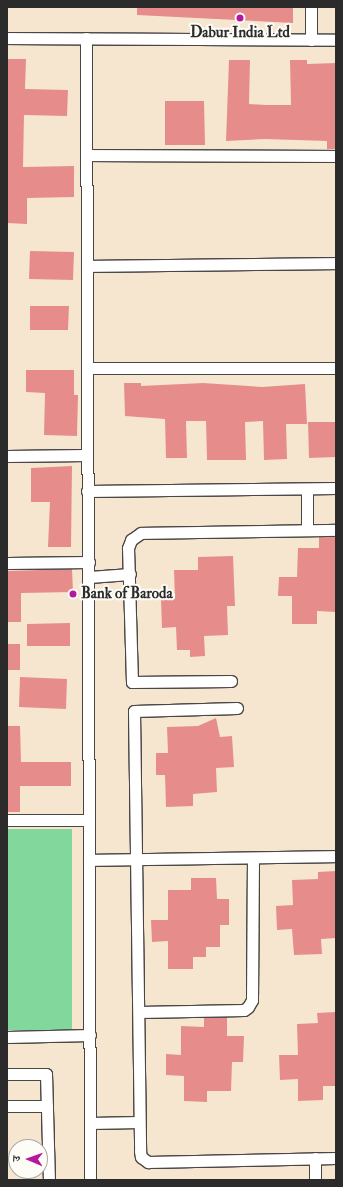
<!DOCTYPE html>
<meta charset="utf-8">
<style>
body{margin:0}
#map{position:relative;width:343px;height:1187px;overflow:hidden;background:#f6e6d0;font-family:"IM FELL Double Pica","Noto Serif Devanagari",serif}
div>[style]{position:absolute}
.green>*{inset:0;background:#82d89c}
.building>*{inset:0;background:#e68d8c}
.roads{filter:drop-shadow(1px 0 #494744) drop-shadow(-1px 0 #494744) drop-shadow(0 1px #494744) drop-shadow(0 -1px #494744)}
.street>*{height:11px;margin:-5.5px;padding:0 5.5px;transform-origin:5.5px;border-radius:5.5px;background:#fff}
.dots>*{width:11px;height:11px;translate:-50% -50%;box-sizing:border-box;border:2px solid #fdfcf7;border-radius:50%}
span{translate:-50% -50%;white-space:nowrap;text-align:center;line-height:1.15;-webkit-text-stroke:4px #fdfcf7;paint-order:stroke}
.poi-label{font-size:15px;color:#2b2b2b;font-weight:700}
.left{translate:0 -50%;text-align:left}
.frame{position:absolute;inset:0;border:8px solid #2b2b2b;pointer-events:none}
.north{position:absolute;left:8px;top:1139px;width:40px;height:40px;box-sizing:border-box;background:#fdfcf7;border:1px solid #a9a8a5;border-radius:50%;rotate:272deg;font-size:11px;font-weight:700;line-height:16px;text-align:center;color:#2b2b2b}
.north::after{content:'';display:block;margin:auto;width:14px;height:18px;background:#b5179e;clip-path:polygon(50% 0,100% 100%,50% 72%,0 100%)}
</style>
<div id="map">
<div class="green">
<div style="clip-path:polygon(7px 829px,72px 829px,72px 1030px,7px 1030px)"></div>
</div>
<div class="building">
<div style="clip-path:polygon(137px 7px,293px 7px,293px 23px,137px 15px)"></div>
<div style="clip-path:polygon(7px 59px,26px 59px,25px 89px,68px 90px,67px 116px,24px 115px,23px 167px,74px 166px,74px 197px,27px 198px,27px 224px,7px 223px)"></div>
<div style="clip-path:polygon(229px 60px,250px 60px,249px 104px,266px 105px,291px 105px,290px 60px,307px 60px,307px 64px,336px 63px,336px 149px,327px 149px,327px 141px,265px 139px,226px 141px)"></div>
<div style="clip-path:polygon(165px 101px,204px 101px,205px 145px,165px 145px)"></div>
<div style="clip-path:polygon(30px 251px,74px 252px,73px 280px,29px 279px)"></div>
<div style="clip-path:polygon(30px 306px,69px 306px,68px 330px,30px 330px)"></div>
<div style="clip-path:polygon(26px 370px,74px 370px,74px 395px,78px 395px,77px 436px,44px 435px,45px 393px,26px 392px)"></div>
<div style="clip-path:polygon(124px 383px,141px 383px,141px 386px,203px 383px,262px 387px,305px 384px,307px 424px,286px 424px,287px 459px,264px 460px,263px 421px,245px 422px,246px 460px,207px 460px,206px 421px,186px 421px,187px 458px,166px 458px,165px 419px,125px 416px)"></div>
<div style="clip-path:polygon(308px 422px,336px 422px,336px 457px,309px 458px)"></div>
<div style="clip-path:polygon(72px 466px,71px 547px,48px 547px,50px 502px,31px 502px,31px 468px)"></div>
<div style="clip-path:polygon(319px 537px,336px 537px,336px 612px,317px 611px,317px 624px,292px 624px,292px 596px,278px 596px,279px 577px,297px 577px,298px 548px,319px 548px)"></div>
<div style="clip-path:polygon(233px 556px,235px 606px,227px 606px,228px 635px,204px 636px,205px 656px,190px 657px,190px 650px,177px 650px,176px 627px,162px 628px,161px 599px,175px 599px,174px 570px,198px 570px,198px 557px)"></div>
<div style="clip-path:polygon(72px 569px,73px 592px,21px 593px,21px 622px,7px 622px,7px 571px)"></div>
<div style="clip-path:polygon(70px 623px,70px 646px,27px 646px,27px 624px)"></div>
<div style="clip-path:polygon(7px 644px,20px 644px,20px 670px,7px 670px)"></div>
<div style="clip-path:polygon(20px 677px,67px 679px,66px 709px,19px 707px)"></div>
<div style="clip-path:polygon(216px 718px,220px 737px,232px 736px,234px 767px,216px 768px,217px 792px,193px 794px,193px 806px,166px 807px,165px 775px,156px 775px,156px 753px,168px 753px,167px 727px,198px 726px)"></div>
<div style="clip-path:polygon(7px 726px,20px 726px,21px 762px,71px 762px,71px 786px,20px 786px,20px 812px,7px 812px)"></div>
<div style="clip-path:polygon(336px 871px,336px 938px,321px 939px,322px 954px,294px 955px,292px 929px,277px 930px,276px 906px,293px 905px,292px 880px,318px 879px,318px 872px)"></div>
<div style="clip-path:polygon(191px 878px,216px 878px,217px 899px,229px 899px,229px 925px,220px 925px,220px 947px,206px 947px,206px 957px,193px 957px,193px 969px,168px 969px,168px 941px,152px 942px,151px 920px,168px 920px,168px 890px,191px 890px)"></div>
<div style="clip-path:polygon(336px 1012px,336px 1086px,323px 1086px,323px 1100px,298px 1101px,298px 1079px,280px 1080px,279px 1055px,298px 1055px,297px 1024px,318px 1023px,317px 1013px)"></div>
<div style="clip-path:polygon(227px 1017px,227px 1036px,244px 1036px,243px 1062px,232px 1062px,231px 1091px,207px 1091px,207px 1102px,184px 1101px,184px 1076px,166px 1075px,166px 1054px,181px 1055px,181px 1026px,204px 1027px,204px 1018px)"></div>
</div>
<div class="roads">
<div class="street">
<div style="left:7px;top:38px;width:329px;rotate:0.3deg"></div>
<div style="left:86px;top:38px;width:1142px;rotate:89.8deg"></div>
<div style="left:311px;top:40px;width:33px;rotate:-90deg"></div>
<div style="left:86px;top:155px;width:250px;rotate:0.2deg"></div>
<div style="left:87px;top:266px;width:249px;rotate:-0.7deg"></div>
<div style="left:87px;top:368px;width:249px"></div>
<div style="left:7px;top:456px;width:79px;rotate:-0.7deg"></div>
<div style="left:87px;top:491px;width:249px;rotate:-0.7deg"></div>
<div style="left:307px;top:530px;width:41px;rotate:-90deg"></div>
<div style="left:7px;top:563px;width:82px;rotate:-0.7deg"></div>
<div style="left:89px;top:577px;width:41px;rotate:-4.2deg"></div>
<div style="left:231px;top:681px;width:99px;rotate:179.4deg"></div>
<div style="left:132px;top:682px;width:134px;rotate:-91.7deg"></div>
<div style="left:128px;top:548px;width:9px;rotate:-69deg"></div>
<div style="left:131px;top:540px;width:12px;rotate:-35deg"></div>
<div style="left:141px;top:533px;width:195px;rotate:-0.9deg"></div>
<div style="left:237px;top:708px;width:103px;rotate:178.3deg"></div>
<div style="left:134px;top:711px;width:440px;rotate:89.2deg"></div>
<div style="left:140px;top:1151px;width:6px;rotate:81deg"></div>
<div style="left:141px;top:1157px;width:9px;rotate:36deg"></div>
<div style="left:148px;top:1162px;width:188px;rotate:-1.2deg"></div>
<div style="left:7px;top:820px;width:82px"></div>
<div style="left:89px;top:860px;width:247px;rotate:-0.9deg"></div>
<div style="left:139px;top:1012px;width:105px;rotate:-1.1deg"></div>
<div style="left:244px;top:1010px;width:5px;rotate:-37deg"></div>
<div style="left:248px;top:1007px;width:8px;rotate:-60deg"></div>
<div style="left:252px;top:1000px;width:142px;rotate:-89.6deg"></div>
<div style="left:7px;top:1037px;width:83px;rotate:-1.4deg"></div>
<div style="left:7px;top:1074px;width:39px"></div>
<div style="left:46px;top:1074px;width:106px;rotate:88.4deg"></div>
<div style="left:7px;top:1106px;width:40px"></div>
<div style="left:90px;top:1123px;width:49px;rotate:-1.2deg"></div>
<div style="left:315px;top:1158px;width:22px;rotate:90deg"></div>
</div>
</div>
<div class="dots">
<div style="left:240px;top:18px;background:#b5179e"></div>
<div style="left:73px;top:594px;background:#b5179e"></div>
</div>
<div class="poi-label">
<span style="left:240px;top:33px">Dabur India Ltd</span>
<span class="left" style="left:81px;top:594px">Bank of Baroda</span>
</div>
<div class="frame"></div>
<div class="north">उ</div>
</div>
